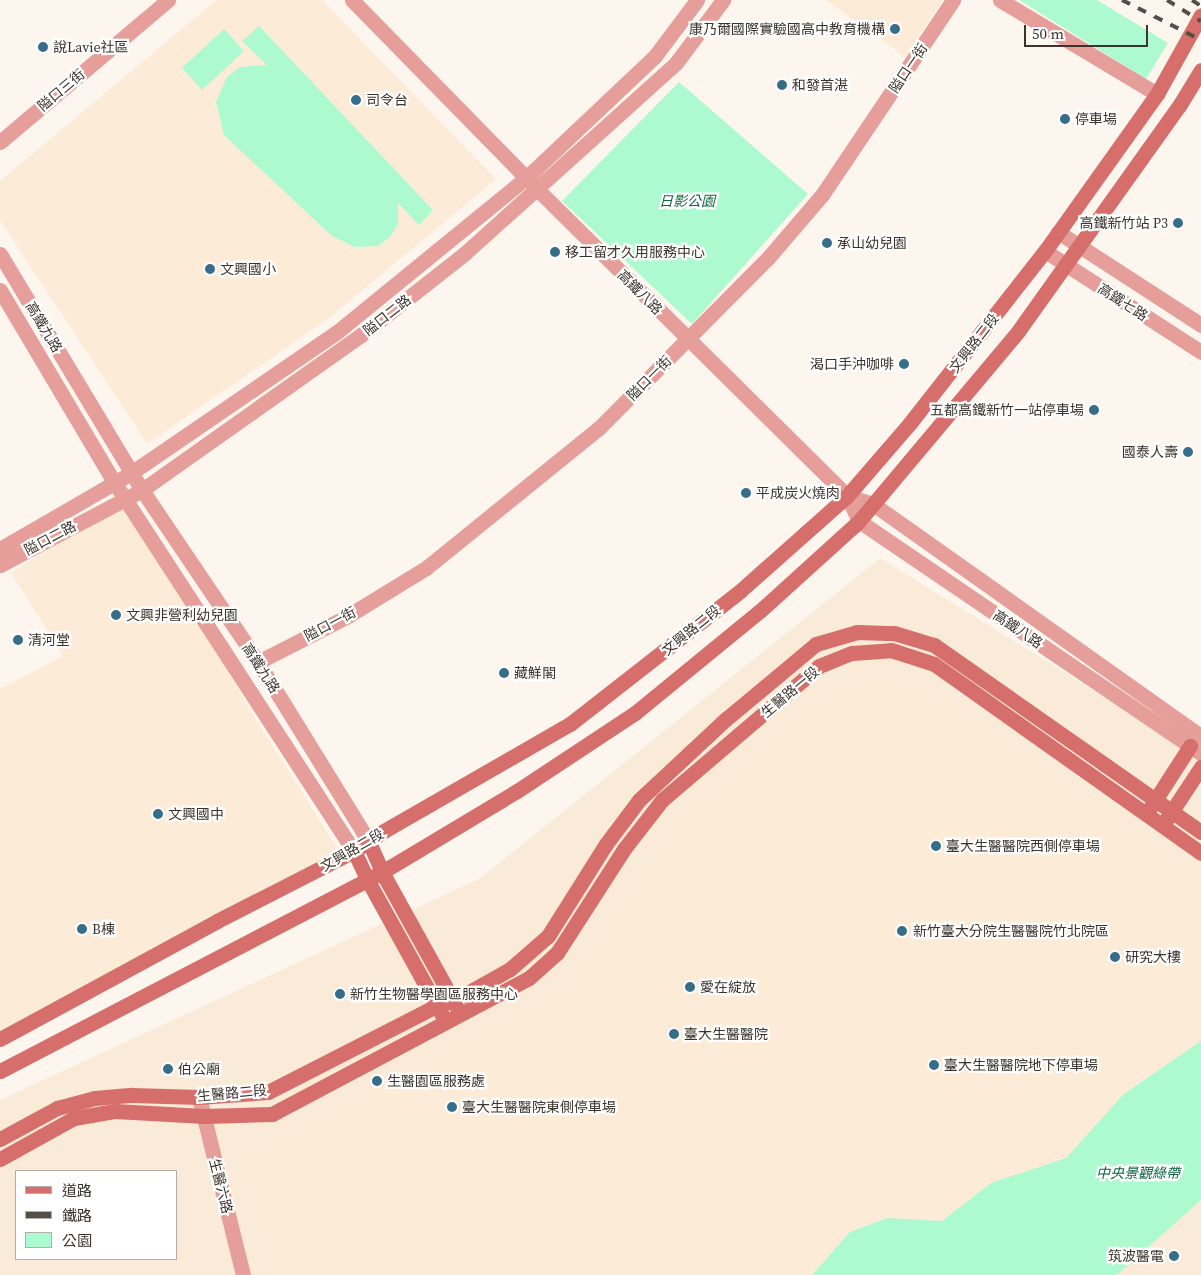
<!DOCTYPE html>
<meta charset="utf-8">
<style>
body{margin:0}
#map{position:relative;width:1201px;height:1275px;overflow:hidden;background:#fdf6ee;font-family:"Source Serif 4","Noto Sans TC",serif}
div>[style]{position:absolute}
.industrial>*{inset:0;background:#faebd8}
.built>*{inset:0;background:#fcebd6}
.green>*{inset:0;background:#aefad0}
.street>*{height:15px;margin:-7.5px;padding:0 7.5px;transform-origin:7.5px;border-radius:7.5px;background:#e59e9a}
.secondary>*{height:15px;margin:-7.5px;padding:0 7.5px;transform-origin:7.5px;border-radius:7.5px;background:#d66f6c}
.rail>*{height:4px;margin-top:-2px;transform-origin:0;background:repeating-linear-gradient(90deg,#564f48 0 9px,transparent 0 18px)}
.dots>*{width:14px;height:14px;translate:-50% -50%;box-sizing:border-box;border:2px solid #fff;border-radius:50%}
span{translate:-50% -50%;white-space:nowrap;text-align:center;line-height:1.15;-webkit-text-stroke:4.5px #fff;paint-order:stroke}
.poi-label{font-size:14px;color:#3b342d}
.right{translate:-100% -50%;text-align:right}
.left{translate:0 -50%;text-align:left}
.street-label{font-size:14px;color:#3b342d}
.park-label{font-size:14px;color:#116542;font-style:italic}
.legend{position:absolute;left:15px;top:1170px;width:162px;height:90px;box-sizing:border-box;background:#fff;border:1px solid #b1aeab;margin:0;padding:6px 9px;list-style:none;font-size:15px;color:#3b342d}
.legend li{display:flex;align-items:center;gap:10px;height:25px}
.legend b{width:25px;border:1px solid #b1aeab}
.scale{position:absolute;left:1024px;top:25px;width:124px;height:22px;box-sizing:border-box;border:2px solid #3b342d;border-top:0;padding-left:6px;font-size:15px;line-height:18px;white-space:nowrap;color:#3b342d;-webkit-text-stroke:4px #fff;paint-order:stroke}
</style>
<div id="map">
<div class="industrial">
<div style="clip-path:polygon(evenodd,880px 558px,1201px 757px,1201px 1275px,0 1275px,0 1100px,479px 879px,880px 558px,16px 1171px,176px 1171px,176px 1259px,16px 1259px,16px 1171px)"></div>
</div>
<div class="built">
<div style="clip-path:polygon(216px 0,322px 0,496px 179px,329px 318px,147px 444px,0 220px,0 181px)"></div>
<div style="clip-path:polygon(826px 0,943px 0,905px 57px)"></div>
<div style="clip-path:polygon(128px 498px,248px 707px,342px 855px,0 1035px,0 689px,63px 656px,11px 573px)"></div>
<div style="clip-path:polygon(862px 679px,915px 682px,963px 708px,1201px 874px,1201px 1041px,1124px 1094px,1066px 1158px,991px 1183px,942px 1221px,887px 1218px,850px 1232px,812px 1275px,272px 1275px,239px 1159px,563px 988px,681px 817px,812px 703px)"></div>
</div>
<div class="green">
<div style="clip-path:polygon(1019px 0,1097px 0,1168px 43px,1146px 79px)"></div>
<div style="clip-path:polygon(259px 26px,433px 210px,419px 225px,398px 203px,398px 224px,390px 237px,378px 246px,355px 247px,332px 236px,224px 135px,216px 102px,227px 77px,240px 67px,267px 65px,242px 41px)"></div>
<div style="clip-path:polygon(224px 29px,244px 51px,202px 90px,182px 68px)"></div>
<div style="clip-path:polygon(679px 82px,808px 194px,692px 324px,562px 201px)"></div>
<div style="clip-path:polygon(1201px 1041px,1201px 1200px,1117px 1275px,812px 1275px,850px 1232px,887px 1218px,942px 1221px,991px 1183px,1066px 1158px,1124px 1094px)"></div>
</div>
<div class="street">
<div style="left:352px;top:0;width:264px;rotate:45.6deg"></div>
<div style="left:537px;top:189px;width:436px;rotate:44.7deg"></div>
<div style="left:847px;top:496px;width:28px;rotate:64deg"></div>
<div style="left:859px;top:521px;width:413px;rotate:34.2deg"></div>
<div style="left:1000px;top:0;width:183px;rotate:30.9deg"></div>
<div style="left:0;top:142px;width:220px;rotate:-40.2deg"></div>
<div style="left:1058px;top:232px;width:171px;rotate:33deg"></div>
<div style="left:1045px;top:251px;width:186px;rotate:32.9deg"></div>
<div style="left:0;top:254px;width:275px;rotate:59deg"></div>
<div style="left:142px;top:490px;width:207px;rotate:56deg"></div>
<div style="left:258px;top:662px;width:209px;rotate:58.3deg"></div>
<div style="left:0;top:290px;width:223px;rotate:59.3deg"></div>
<div style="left:114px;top:482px;width:440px;rotate:57deg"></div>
<div style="left:847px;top:496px;width:27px;rotate:17deg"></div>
<div style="left:873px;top:504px;width:402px;rotate:35.3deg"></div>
<div style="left:0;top:549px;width:151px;rotate:-30.1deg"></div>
<div style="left:131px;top:473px;width:250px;rotate:-34.4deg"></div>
<div style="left:337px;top:332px;width:244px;rotate:-39.2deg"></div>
<div style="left:526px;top:178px;width:178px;rotate:-43.4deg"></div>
<div style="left:655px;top:56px;width:70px;rotate:-53.1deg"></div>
<div style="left:0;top:565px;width:161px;rotate:-27.8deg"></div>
<div style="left:142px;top:490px;width:268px;rotate:-35.3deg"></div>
<div style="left:361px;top:335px;width:131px;rotate:-38.2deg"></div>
<div style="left:464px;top:254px;width:285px;rotate:-42deg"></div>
<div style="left:676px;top:63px;width:79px;rotate:-53.3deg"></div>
<div style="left:258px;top:662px;width:99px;rotate:-27.1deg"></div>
<div style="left:346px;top:617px;width:94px;rotate:-31.5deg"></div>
<div style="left:426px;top:568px;width:223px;rotate:-39deg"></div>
<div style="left:599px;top:428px;width:240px;rotate:-45.2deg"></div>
<div style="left:768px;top:258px;width:83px;rotate:-49.4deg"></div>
<div style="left:822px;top:195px;width:235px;rotate:-56.1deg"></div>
<div style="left:199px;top:1097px;width:183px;rotate:76.1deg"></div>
</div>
<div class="secondary">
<div style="left:1150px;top:808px;width:74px;rotate:-57.2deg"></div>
<div style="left:1166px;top:820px;width:64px;rotate:-56.6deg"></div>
<div style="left:368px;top:840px;width:35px;rotate:66deg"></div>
<div style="left:382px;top:872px;width:157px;rotate:61deg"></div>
<div style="left:354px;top:851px;width:31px;rotate:65deg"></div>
<div style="left:367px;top:879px;width:155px;rotate:61.1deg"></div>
<div style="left:0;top:1039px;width:247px;rotate:-28.5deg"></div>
<div style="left:217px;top:921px;width:154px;rotate:-27.1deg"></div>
<div style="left:354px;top:851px;width:34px;rotate:-34deg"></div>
<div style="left:382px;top:832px;width:217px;rotate:-29.9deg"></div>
<div style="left:570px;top:724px;width:216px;rotate:-38deg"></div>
<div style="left:740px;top:591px;width:143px;rotate:-41.6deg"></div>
<div style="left:847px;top:496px;width:96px;rotate:-49.2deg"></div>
<div style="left:910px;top:423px;width:219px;rotate:-51.9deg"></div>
<div style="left:1045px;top:251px;width:193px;rotate:-54.5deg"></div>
<div style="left:1157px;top:94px;width:90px;rotate:-60.9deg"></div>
<div style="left:0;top:1071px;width:431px;rotate:-27.5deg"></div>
<div style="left:382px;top:872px;width:157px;rotate:-31deg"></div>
<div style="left:517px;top:791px;width:141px;rotate:-33.5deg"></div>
<div style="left:635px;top:713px;width:163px;rotate:-39.3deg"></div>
<div style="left:761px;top:610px;width:132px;rotate:-42.2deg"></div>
<div style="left:859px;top:521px;width:249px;rotate:-50deg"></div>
<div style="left:1019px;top:330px;width:275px;rotate:-54.5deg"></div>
<div style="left:1179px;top:106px;width:42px;rotate:-58.6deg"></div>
<div style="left:0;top:1139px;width:65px;rotate:-28.5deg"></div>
<div style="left:57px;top:1108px;width:39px;rotate:-15deg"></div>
<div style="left:95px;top:1098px;width:37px;rotate:-5deg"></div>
<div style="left:132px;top:1095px;width:67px;rotate:1.7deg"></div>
<div style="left:199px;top:1097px;width:69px;rotate:-4.1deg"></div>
<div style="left:268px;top:1092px;width:191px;rotate:-27.1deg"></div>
<div style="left:438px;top:1005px;width:16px;rotate:-15deg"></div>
<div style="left:453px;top:1001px;width:65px;rotate:-29.3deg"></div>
<div style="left:510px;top:969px;width:50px;rotate:-41deg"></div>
<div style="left:548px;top:936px;width:109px;rotate:-57.8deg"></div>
<div style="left:606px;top:844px;width:55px;rotate:-53.1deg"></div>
<div style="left:639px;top:800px;width:119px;rotate:-43deg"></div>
<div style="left:726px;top:719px;width:117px;rotate:-39.8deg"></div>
<div style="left:816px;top:644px;width:43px;rotate:-16.3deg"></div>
<div style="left:857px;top:632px;width:37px;rotate:2deg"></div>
<div style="left:894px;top:633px;width:42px;rotate:16.7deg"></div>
<div style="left:934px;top:645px;width:326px;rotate:35deg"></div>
<div style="left:0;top:1159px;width:85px;rotate:-29deg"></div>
<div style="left:74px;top:1118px;width:42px;rotate:-9.7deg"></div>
<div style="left:115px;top:1111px;width:89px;rotate:3.2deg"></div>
<div style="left:204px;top:1116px;width:68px;rotate:-1.7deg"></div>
<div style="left:272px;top:1114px;width:291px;rotate:-27.9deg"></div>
<div style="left:529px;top:978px;width:38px;rotate:-42deg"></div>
<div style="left:557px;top:953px;width:124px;rotate:-57.2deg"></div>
<div style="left:624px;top:849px;width:62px;rotate:-52.2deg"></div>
<div style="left:662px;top:800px;width:206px;rotate:-40.5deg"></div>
<div style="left:819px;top:666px;width:35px;rotate:-22deg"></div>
<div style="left:852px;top:653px;width:39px;rotate:-4deg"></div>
<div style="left:891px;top:650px;width:45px;rotate:18deg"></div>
<div style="left:934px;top:664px;width:327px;rotate:35.3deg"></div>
</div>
<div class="rail">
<div style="left:1122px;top:0;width:89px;rotate:26.9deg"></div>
<div style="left:1167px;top:0;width:40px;rotate:32deg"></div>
<div style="left:1192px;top:0;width:11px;rotate:34deg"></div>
</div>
<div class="dots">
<div style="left:895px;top:29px;background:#366d88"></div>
<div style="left:43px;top:47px;background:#366d88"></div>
<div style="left:782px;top:85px;background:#366d88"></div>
<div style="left:356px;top:100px;background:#366d88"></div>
<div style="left:1065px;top:119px;background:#366d88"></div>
<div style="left:1178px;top:223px;background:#366d88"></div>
<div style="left:827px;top:243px;background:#366d88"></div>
<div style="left:555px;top:252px;background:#366d88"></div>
<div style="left:210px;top:269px;background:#366d88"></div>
<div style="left:904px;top:364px;background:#366d88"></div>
<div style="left:1094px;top:410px;background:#366d88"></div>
<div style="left:1188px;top:452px;background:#366d88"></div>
<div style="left:746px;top:493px;background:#366d88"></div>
<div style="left:116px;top:615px;background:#366d88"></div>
<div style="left:18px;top:640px;background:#366d88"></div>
<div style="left:504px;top:673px;background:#366d88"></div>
<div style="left:158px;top:814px;background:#366d88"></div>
<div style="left:936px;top:846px;background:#366d88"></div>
<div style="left:82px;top:929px;background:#366d88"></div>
<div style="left:902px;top:931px;background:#366d88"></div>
<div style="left:1115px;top:957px;background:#366d88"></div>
<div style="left:690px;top:987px;background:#366d88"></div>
<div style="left:340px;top:994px;background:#366d88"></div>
<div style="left:674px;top:1034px;background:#366d88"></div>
<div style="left:934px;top:1065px;background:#366d88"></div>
<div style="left:168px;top:1069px;background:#366d88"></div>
<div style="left:377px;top:1081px;background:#366d88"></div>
<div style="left:452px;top:1107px;background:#366d88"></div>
<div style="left:1174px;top:1256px;background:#366d88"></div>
</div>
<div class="poi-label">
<span class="right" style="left:885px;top:29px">康乃爾國際實驗國高中教育機構</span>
<span class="left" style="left:53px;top:47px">說Lavie社區</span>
<span class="left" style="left:792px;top:85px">和發首湛</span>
<span class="left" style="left:366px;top:100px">司令台</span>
<span class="left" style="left:1075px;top:119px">停車場</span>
<span class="right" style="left:1168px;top:223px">高鐵新竹站 P3</span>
<span class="left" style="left:837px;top:243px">承山幼兒園</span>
<span class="left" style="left:565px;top:252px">移工留才久用服務中心</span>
<span class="left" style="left:220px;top:269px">文興國小</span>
<span class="right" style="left:894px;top:364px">渴口手沖咖啡</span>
<span class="right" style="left:1084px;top:410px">五都高鐵新竹一站停車場</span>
<span class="right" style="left:1178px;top:452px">國泰人壽</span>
<span class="left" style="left:756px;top:493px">平成炭火燒肉</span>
<span class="left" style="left:126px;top:615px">文興非營利幼兒園</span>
<span class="left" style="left:28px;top:640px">清河堂</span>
<span class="left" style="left:514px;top:673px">藏鮮閣</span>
<span class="left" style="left:168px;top:814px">文興國中</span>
<span class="left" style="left:946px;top:846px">臺大生醫醫院西側停車場</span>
<span class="left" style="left:92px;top:929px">B棟</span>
<span class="left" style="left:913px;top:931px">新竹臺大分院生醫醫院竹北院區</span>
<span class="left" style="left:1125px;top:957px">研究大樓</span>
<span class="left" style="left:700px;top:987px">愛在綻放</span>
<span class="left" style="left:350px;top:994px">新竹生物醫學園區服務中心</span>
<span class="left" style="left:684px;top:1034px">臺大生醫醫院</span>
<span class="left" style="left:944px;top:1065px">臺大生醫醫院地下停車場</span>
<span class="left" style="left:178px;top:1069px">伯公廟</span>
<span class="left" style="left:387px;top:1081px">生醫園區服務處</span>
<span class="left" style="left:462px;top:1107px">臺大生醫醫院東側停車場</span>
<span class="right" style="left:1164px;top:1256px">筑波醫電</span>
</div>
<div class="street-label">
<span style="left:908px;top:68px;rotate:-56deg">隘口一街</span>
<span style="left:61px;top:90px;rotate:-40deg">隘口三街</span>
<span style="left:640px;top:292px;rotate:45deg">高鐵八路</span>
<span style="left:1123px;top:302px;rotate:33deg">高鐵七路</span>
<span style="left:387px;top:315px;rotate:-38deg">隘口二路</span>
<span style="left:44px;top:327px;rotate:59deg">高鐵九路</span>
<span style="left:974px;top:343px;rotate:-52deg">文興路二段</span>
<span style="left:649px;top:378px;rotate:-45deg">隘口一街</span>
<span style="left:50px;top:538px;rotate:-28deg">隘口二路</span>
<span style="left:330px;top:624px;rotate:-28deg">隘口一街</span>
<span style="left:1018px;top:629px;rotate:34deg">高鐵八路</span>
<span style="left:691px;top:630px;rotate:-39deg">文興路二段</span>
<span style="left:261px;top:668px;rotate:57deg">高鐵九路</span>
<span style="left:790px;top:692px;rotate:-40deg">生醫路一段</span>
<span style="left:352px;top:850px;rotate:-30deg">文興路二段</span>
<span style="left:232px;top:1093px;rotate:-5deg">生醫路二段</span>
<span style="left:221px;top:1186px;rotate:76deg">生醫六路</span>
</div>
<div class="park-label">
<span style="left:687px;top:201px">日影公園</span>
<span style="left:1138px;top:1173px">中央景觀綠帶</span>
</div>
<ul class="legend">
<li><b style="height:6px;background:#d66f6c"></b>道路</li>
<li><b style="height:6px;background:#564f48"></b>鐵路</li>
<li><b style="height:14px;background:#aefad0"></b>公園</li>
</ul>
<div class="scale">50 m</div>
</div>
